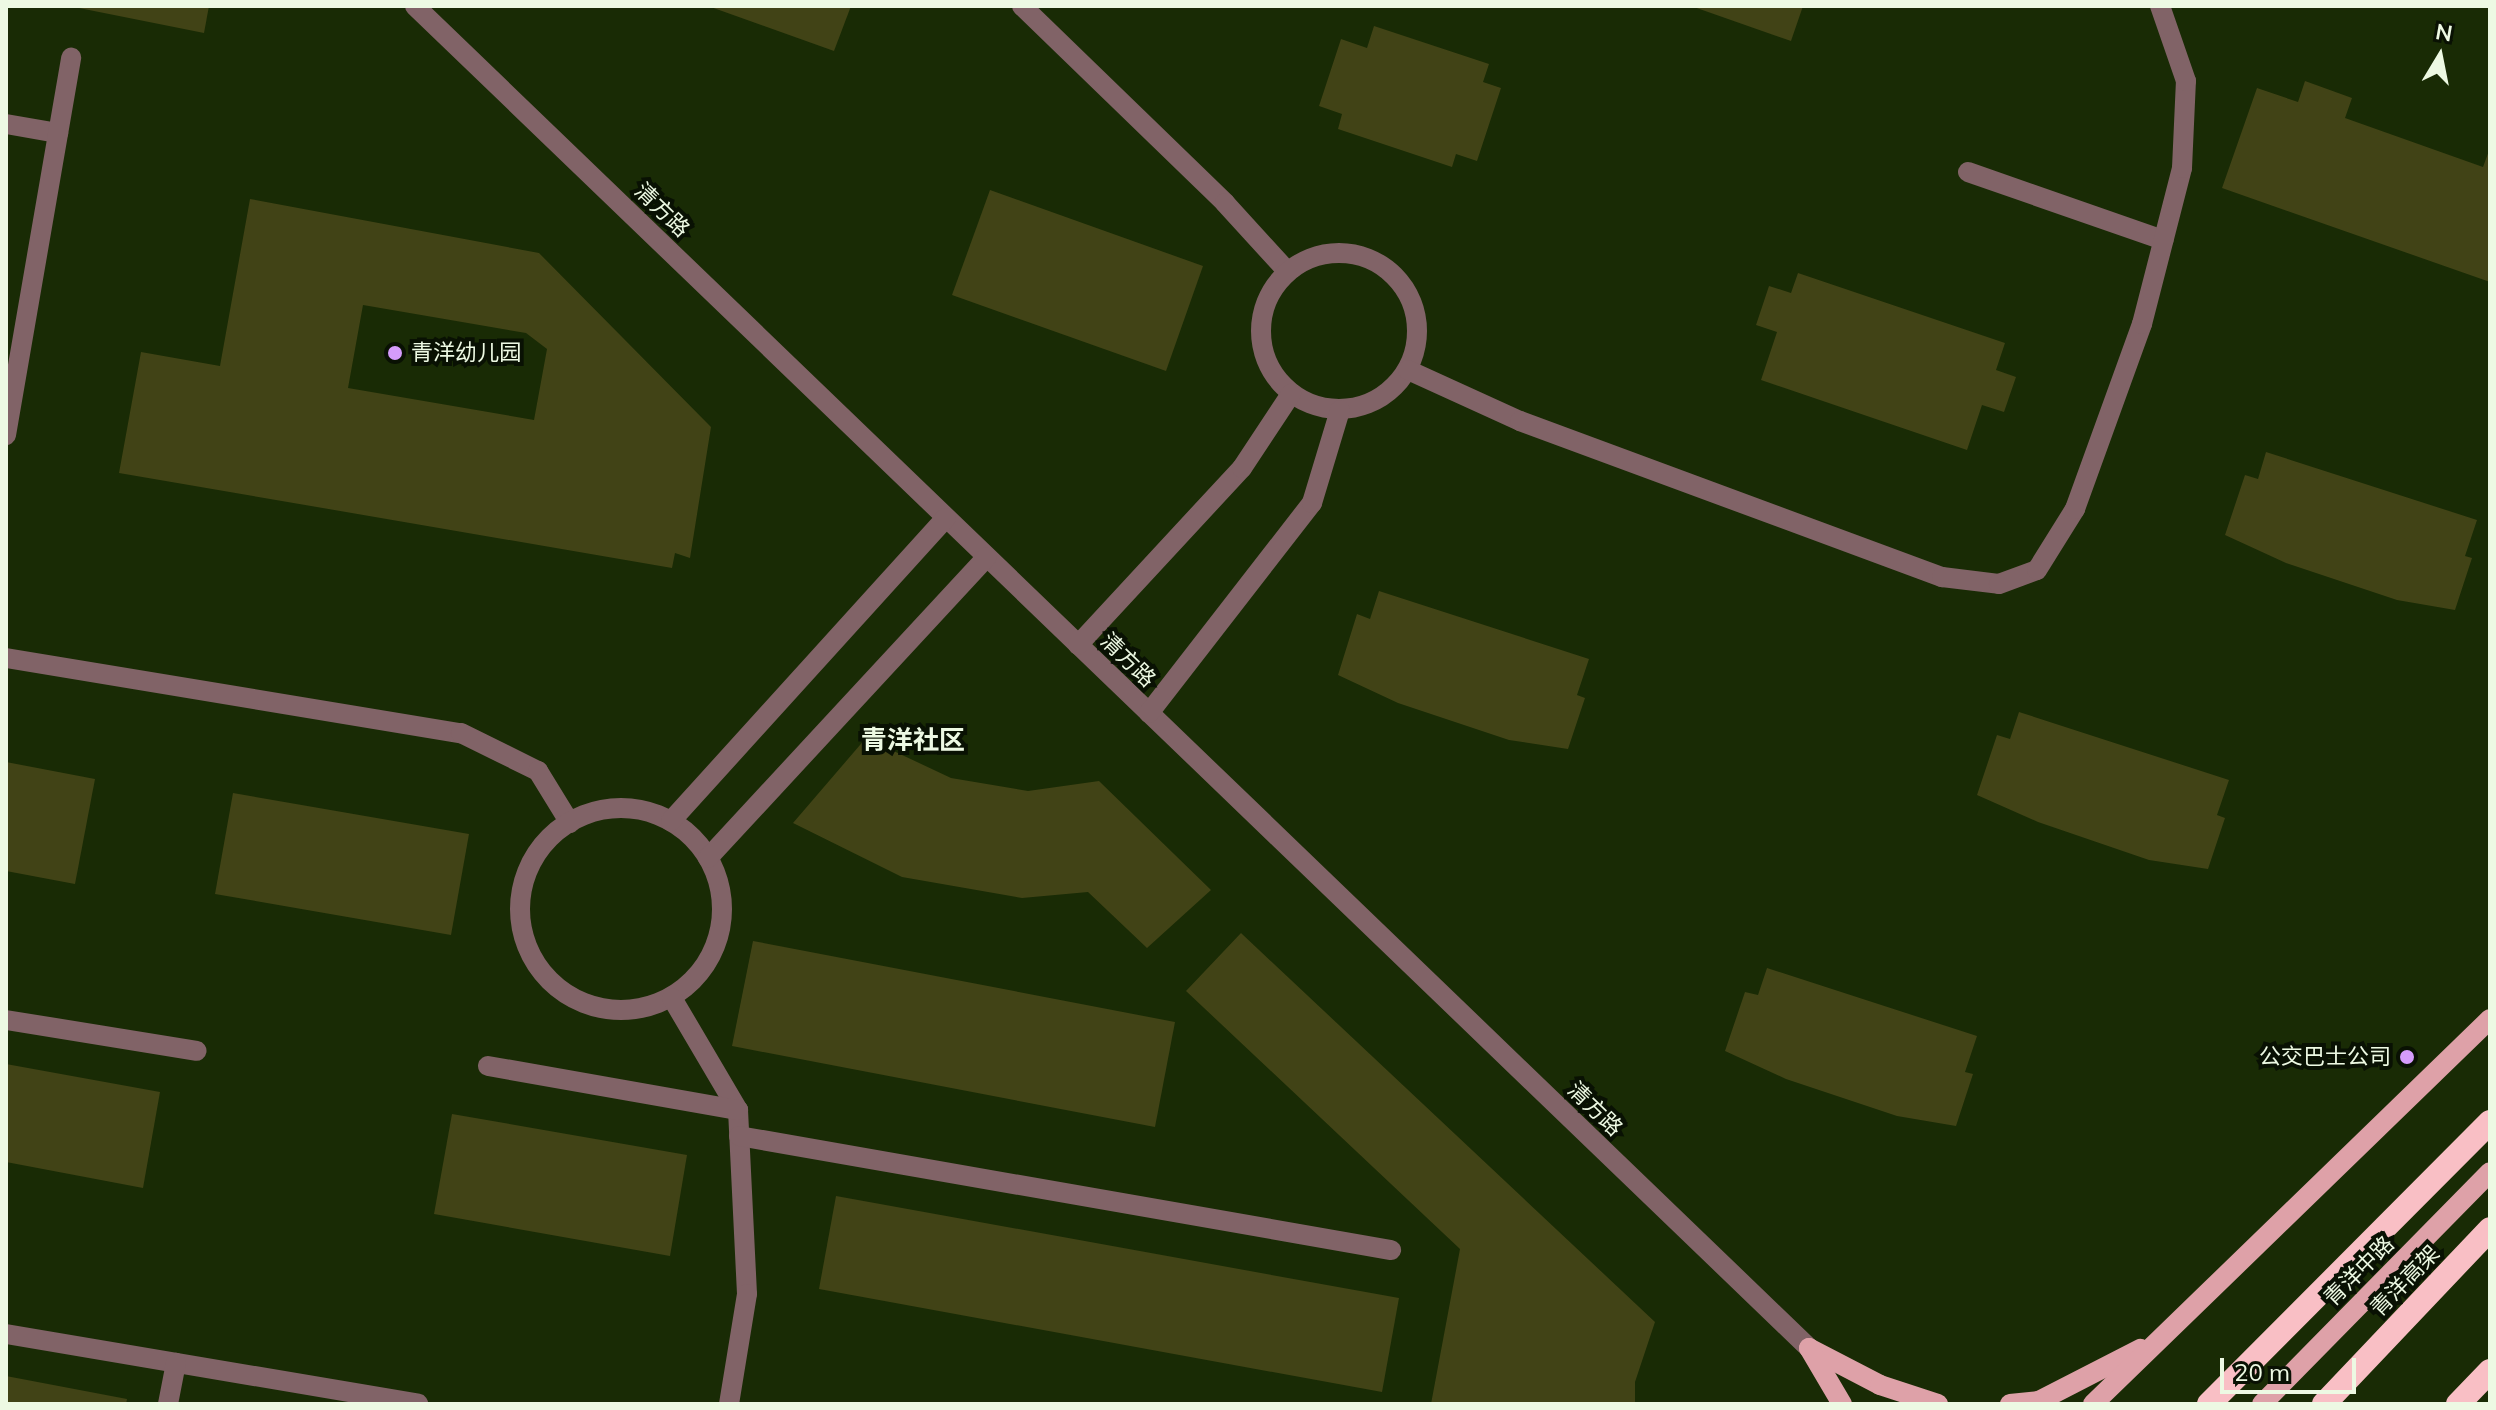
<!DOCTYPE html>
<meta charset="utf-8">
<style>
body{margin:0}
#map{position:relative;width:2496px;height:1410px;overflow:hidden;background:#192b05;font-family:Mulish,"Noto Sans SC",sans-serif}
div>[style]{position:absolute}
.building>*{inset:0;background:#414316}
.minor>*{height:20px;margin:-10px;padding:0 10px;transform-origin:10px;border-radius:10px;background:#816367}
.minor>.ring{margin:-10px;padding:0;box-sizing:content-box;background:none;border:20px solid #816367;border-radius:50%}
.major>*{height:20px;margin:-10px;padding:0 10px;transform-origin:10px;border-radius:10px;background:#dea1a8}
.highway>*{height:24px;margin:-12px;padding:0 12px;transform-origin:12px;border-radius:12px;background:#f9bfc5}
.dots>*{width:22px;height:22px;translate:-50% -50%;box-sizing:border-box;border:4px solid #091103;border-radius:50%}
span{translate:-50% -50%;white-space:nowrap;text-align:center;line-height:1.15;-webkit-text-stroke:8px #091103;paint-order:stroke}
.street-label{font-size:22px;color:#edf9e3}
.poi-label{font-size:22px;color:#edf9e3}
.left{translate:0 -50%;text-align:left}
.right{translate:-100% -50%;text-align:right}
.quarter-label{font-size:26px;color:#edf9e3;font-weight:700}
.frame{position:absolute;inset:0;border:8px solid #edf9e3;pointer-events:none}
.north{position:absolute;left:2400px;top:16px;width:80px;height:80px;-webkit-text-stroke:6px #091103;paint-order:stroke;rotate:10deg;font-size:22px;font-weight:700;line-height:32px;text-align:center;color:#edf9e3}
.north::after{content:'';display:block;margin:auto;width:28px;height:36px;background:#edf9e3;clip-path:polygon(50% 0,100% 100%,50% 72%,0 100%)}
.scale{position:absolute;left:2220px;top:1358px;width:136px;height:36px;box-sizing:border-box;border:4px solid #edf9e3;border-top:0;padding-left:10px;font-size:24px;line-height:28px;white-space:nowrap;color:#edf9e3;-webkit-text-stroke:6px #091103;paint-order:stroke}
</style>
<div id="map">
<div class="building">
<div style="clip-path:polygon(69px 6px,209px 6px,204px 33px)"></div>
<div style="clip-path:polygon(708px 6px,851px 6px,834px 51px)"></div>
<div style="clip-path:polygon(1691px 6px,1803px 6px,1791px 41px)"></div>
<div style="clip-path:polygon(1374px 26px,1489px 64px,1483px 82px,1501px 88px,1477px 161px,1456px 154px,1452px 167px,1338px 129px,1342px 114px,1319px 106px,1341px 39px,1367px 48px)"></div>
<div style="clip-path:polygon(2305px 81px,2352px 98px,2345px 118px,2483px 167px,2490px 148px,2490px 282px,2222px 188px,2257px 88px,2298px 102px)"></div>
<div style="clip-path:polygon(990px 190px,1203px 266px,1166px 371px,952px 295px)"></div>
<div style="clip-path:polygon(evenodd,250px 199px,539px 253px,711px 427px,690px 558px,675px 553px,672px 568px,119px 473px,141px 352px,220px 366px,250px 199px,363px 305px,526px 333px,547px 349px,534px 420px,348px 388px,363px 305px)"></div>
<div style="clip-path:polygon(1798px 273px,2005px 343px,1996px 370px,2016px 377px,2004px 412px,1982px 405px,1967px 450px,1761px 380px,1777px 332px,1756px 325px,1769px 286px,1791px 293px)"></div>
<div style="clip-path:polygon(2266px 452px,2477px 520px,2465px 556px,2472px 558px,2455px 610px,2397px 600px,2286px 563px,2225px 535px,2245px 475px,2258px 479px)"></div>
<div style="clip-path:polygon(1379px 591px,1589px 659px,1577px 695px,1585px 698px,1568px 749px,1509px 740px,1398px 703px,1338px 675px,1357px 614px,1370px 619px)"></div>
<div style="clip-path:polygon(2019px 712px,2229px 780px,2217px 815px,2225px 818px,2208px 869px,2149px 860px,2038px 822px,1977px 795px,1997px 735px,2010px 739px)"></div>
<div style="clip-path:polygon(866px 738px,951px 778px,1028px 791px,1099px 781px,1211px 890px,1147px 948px,1088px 892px,1022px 898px,902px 877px,793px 823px)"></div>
<div style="clip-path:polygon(6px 762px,95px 779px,75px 884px,6px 871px)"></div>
<div style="clip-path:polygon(233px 793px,469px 834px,451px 935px,215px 894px)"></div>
<div style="clip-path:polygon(1241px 933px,1655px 1322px,1635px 1382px,1635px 1404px,1431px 1404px,1460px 1249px,1186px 991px)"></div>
<div style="clip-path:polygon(753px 941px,1175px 1022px,1155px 1127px,732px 1046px)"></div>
<div style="clip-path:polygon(1767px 968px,1977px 1036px,1965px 1072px,1973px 1074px,1956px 1126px,1897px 1116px,1786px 1079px,1725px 1051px,1745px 992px,1758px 995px)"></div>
<div style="clip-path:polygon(6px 1064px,160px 1092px,143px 1188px,6px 1162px)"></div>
<div style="clip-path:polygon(452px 1114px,687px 1155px,670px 1256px,434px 1214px)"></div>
<div style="clip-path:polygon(836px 1196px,1399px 1298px,1382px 1392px,819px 1289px)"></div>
<div style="clip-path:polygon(6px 1376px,127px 1399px,126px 1404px,6px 1404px)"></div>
</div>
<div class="minor">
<div style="left:415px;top:6px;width:1935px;rotate:43.91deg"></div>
<div style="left:1022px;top:6px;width:283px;rotate:44.1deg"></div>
<div style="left:1225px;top:203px;width:93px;rotate:47.6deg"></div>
<div style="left:6px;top:124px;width:53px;rotate:9.8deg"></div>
<div style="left:1968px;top:172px;width:207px;rotate:19.2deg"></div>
<div class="ring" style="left:1261px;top:253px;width:136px;height:136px"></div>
<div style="left:1408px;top:370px;width:123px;rotate:24.5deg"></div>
<div style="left:1520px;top:421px;width:450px;rotate:20.3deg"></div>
<div style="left:1942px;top:577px;width:57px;rotate:7deg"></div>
<div style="left:1999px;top:584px;width:40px;rotate:-20.2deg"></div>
<div style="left:2037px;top:570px;width:72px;rotate:-58.1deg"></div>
<div style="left:2075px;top:509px;width:197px;rotate:-70.1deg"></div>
<div style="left:2142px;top:324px;width:161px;rotate:-75.6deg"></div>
<div style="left:2182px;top:168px;width:87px;rotate:-87.4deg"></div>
<div style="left:2186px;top:81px;width:79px;rotate:-109.1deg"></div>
<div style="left:6px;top:435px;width:383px;rotate:-80.2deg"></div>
<div style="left:1078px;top:645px;width:241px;rotate:-47.2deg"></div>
<div style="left:1242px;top:468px;width:89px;rotate:-56.5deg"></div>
<div style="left:6px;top:658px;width:461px;rotate:9.4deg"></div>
<div style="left:461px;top:733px;width:86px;rotate:26.3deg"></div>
<div style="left:538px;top:771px;width:61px;rotate:58.4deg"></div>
<div style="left:1149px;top:713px;width:266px;rotate:-52.2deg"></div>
<div style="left:1312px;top:503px;width:97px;rotate:-73.2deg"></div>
<div class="ring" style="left:520px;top:808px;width:182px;height:182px"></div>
<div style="left:671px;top:821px;width:409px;rotate:-47.8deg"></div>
<div style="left:708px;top:858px;width:410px;rotate:-47.2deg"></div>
<div style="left:672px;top:998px;width:130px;rotate:59.5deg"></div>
<div style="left:738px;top:1110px;width:184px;rotate:87.2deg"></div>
<div style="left:747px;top:1294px;width:111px;rotate:99.3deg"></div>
<div style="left:6px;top:1020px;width:193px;rotate:9.2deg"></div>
<div style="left:488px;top:1066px;width:254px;rotate:10deg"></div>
<div style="left:739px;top:1136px;width:662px;rotate:9.92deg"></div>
<div style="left:6px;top:1334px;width:418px;rotate:9.6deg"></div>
<div style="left:168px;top:1404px;width:42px;rotate:-79deg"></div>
</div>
<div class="major">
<div style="left:1809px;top:1348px;width:80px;rotate:27.5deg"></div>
<div style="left:1880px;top:1385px;width:61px;rotate:18.1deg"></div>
<div style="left:1809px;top:1348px;width:65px;rotate:59.5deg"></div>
<div style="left:2010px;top:1404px;width:29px;rotate:-6deg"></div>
<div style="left:2039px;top:1401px;width:114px;rotate:-27.2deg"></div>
<div style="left:2093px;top:1404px;width:553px;rotate:-44.12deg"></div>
<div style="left:2262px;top:1404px;width:325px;rotate:-45.5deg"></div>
</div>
<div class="highway">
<div style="left:2209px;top:1404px;width:398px;rotate:-45.1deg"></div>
<div style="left:2324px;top:1404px;width:241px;rotate:-46.5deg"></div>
<div style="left:2458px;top:1404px;width:46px;rotate:-45.9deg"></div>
</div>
<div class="dots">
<div style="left:395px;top:353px;background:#d59cfb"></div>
<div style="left:2407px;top:1057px;background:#d59cfb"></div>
</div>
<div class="street-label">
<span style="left:662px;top:210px;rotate:44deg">清方路</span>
<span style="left:1128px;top:660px;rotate:44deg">清方路</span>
<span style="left:1595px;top:1109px;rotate:44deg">清方路</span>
<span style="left:2359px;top:1271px;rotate:-45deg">青洋中路</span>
<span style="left:2405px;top:1281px;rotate:-46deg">青洋高架</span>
</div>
<div class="poi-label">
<span class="left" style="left:411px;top:353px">青洋幼儿园</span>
<span class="right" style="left:2391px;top:1057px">公交巴士公司</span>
</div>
<div class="quarter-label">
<span style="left:913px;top:740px">青洋社区</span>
</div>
<div class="frame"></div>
<div class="north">N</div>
<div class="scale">20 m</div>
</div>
